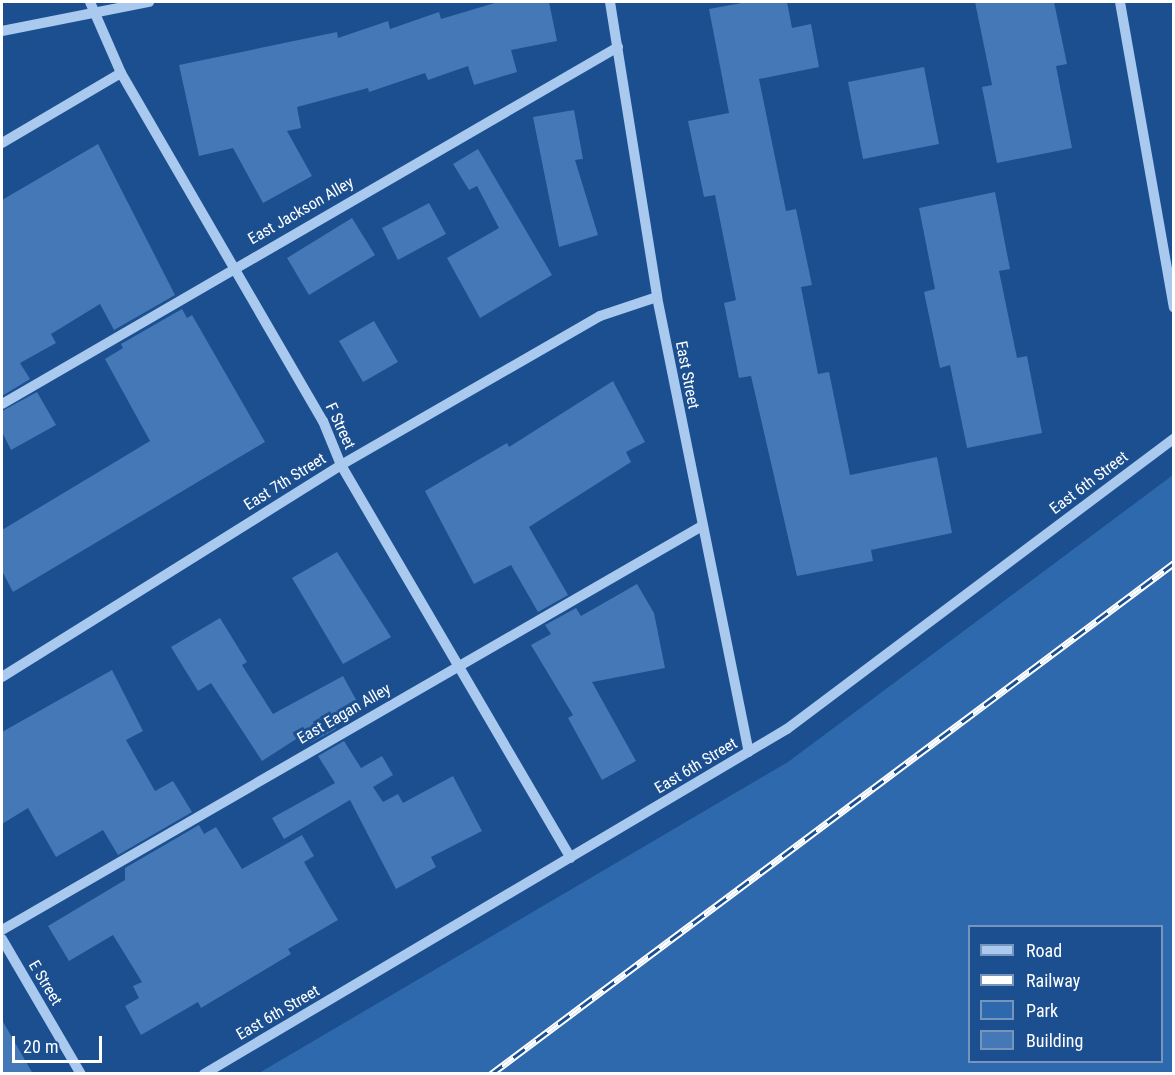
<!DOCTYPE html>
<style>
body{margin:0}
#map{position:relative;width:1175px;height:1075px;overflow:hidden;background:#1b4f8f;font-family:"Roboto Condensed",sans-serif}
div>[style]{position:absolute}
.green>*{inset:0;background:#2e69ad}
.building>*{inset:0;background:#4478b7}
.minor>*{height:10px;margin:-5px;padding:0 5px;transform-origin:5px;border-radius:5px;background:#a9c9ee}
.rail>*{height:7px;margin-top:-3.5px;transform-origin:0;background:repeating-linear-gradient(90deg,#1b4f8f 0 14px,#fff 0 28px);box-sizing:border-box;border-block:2px solid #fff}
span{translate:-50% -50%;white-space:nowrap;text-align:center;line-height:1.15;-webkit-text-stroke:6px #1b4f8f;paint-order:stroke}
.street-label{font-size:16px;color:#fff}
.frame{position:absolute;inset:0;border:3px solid #fff;pointer-events:none}
.legend{position:absolute;left:968px;top:925px;width:195px;height:138px;box-sizing:border-box;background:#1b4f8f;border:2px solid #7695bc;margin:0;padding:8px 10px;list-style:none;font-size:18px;color:#fff}
.legend li{display:flex;align-items:center;gap:12px;height:30px}
.legend b{width:30px;border:2px solid #7695bc}
.scale{position:absolute;left:12px;top:1036px;width:90px;height:27px;box-sizing:border-box;border:3px solid #fff;border-top:0;padding-left:8px;font-size:18px;line-height:21px;white-space:nowrap;color:#fff;-webkit-text-stroke:4px #1b4f8f;paint-order:stroke}
</style>
<div id="map">
<div class="green">
<div style="clip-path:polygon(evenodd,1173px 475px,1173px 1073px,259px 1073px,788px 762px,1173px 475px,970px 926px,1162px 926px,1162px 1062px,970px 1062px,970px 926px)"></div>
</div>
<div class="building">
<div style="clip-path:polygon(498px 2px,549px 2px,557px 41px,511px 50px,517px 72px,474px 85px,468px 66px,428px 80px,425px 73px,369px 92px,368px 88px,297px 107px,301px 128px,287px 131px,312px 176px,263px 203px,233px 148px,199px 156px,179px 65px,337px 32px,338px 38px,388px 21px,390px 29px,439px 12px,441px 19px)"></div>
<div style="clip-path:polygon(747px 2px,787px 2px,792px 28px,811px 24px,819px 67px,759px 79px,786px 211px,796px 209px,812px 285px,801px 287px,818px 374px,829px 372px,850px 475px,937px 457px,952px 533px,871px 550px,873px 561px,797px 576px,751px 376px,739px 378px,724px 303px,736px 300px,715px 195px,704px 197px,688px 121px,729px 113px,709px 9px)"></div>
<div style="clip-path:polygon(975px 2px,1054px 2px,1067px 64px,1056px 66px,1072px 148px,997px 163px,982px 87px,992px 85px)"></div>
<div style="clip-path:polygon(924px 67px,939px 144px,863px 159px,848px 82px)"></div>
<div style="clip-path:polygon(574px 110px,583px 159px,575px 160px,598px 235px,559px 247px,533px 117px)"></div>
<div style="clip-path:polygon(98px 144px,175px 295px,114px 330px,100px 304px,51px 334px,56px 343px,20px 363px,30px 379px,2px 396px,2px 200px)"></div>
<div style="clip-path:polygon(478px 149px,552px 275px,480px 318px,447px 258px,499px 228px,477px 186px,469px 190px,453px 164px)"></div>
<div style="clip-path:polygon(995px 192px,1010px 269px,999px 271px,1017px 358px,1027px 356px,1042px 433px,967px 448px,950px 365px,940px 368px,924px 292px,935px 289px,919px 208px)"></div>
<div style="clip-path:polygon(429px 203px,446px 234px,398px 260px,382px 228px)"></div>
<div style="clip-path:polygon(352px 218px,375px 255px,309px 295px,287px 258px)"></div>
<div style="clip-path:polygon(182px 309px,187px 318px,192px 315px,265px 442px,13px 592px,2px 571px,2px 530px,150px 441px,105px 359px,123px 348px,121px 344px)"></div>
<div style="clip-path:polygon(374px 321px,398px 362px,363px 382px,339px 341px)"></div>
<div style="clip-path:polygon(613px 381px,645px 442px,626px 452px,631px 462px,529px 527px,568px 595px,538px 612px,511px 565px,474px 584px,425px 491px,507px 443px,509px 447px)"></div>
<div style="clip-path:polygon(37px 392px,56px 425px,11px 450px,2px 432px,2px 411px)"></div>
<div style="clip-path:polygon(337px 552px,391px 637px,343px 664px,292px 578px)"></div>
<div style="clip-path:polygon(637px 584px,654px 613px,665px 668px,592px 682px,636px 761px,602px 780px,568px 718px,573px 715px,531px 645px,551px 634px,545px 625px,576px 608px,581px 616px)"></div>
<div style="clip-path:polygon(220px 618px,247px 662px,242px 665px,273px 714px,343px 676px,359px 705px,331px 721px,336px 729px,310px 743px,304px 734px,262px 761px,211px 683px,198px 691px,171px 647px)"></div>
<div style="clip-path:polygon(112px 670px,143px 731px,126px 740px,155px 791px,173px 781px,192px 812px,118px 855px,103px 830px,56px 857px,28px 808px,2px 824px,2px 732px)"></div>
<div style="clip-path:polygon(344px 741px,361px 768px,382px 756px,393px 775px,373px 787px,383px 802px,398px 794px,403px 803px,453px 776px,482px 831px,431px 857px,436px 867px,396px 889px,350px 800px,284px 839px,272px 818px,335px 783px,318px 756px)"></div>
<div style="clip-path:polygon(199px 825px,204px 834px,216px 827px,242px 869px,302px 835px,314px 856px,304px 862px,338px 920px,288px 949px,291px 954px,201px 1008px,198px 1002px,141px 1035px,125px 1006px,139px 998px,133px 986px,142px 982px,113px 935px,69px 961px,48px 926px,125px 880px,125px 868px)"></div>
<div style="clip-path:polygon(2px 1020px,33px 1074px,2px 1074px)"></div>
</div>
<div class="minor">
<div style="left:90px;top:2px;width:77px;rotate:66.4deg"></div>
<div style="left:121px;top:73px;width:402px;rotate:59.9deg"></div>
<div style="left:323px;top:421px;width:48px;rotate:67.8deg"></div>
<div style="left:341px;top:465px;width:455px;rotate:59.7deg"></div>
<div style="left:610px;top:2px;width:299px;rotate:80.9deg"></div>
<div style="left:657px;top:297px;width:464px;rotate:78.6deg"></div>
<div style="left:1120px;top:2px;width:310px;rotate:80deg"></div>
<div style="left:2px;top:31px;width:150px;rotate:-11.2deg"></div>
<div style="left:2px;top:143px;width:138px;rotate:-30.5deg"></div>
<div style="left:2px;top:404px;width:712px;rotate:-30.09deg"></div>
<div style="left:2px;top:677px;width:400px;rotate:-32deg"></div>
<div style="left:341px;top:465px;width:299px;rotate:-29.9deg"></div>
<div style="left:600px;top:316px;width:60px;rotate:-18.4deg"></div>
<div style="left:2px;top:930px;width:808px;rotate:-29.99deg"></div>
<div style="left:2px;top:939px;width:156px;rotate:59.7deg"></div>
<div style="left:204px;top:1074px;width:677px;rotate:-30.62deg"></div>
<div style="left:787px;top:729px;width:484px;rotate:-36.9deg"></div>
</div>
<div class="rail">
<div style="left:491px;top:1074px;width:853px;rotate:-36.8deg"></div>
</div>
<div class="street-label">
<span style="left:301px;top:211px;rotate:-30deg">East Jackson Alley</span>
<span style="left:687px;top:375px;rotate:79deg">East Street</span>
<span style="left:340px;top:426px;rotate:65deg">F Street</span>
<span style="left:285px;top:482px;rotate:-32deg">East 7th Street</span>
<span style="left:1089px;top:483px;rotate:-37deg">East 6th Street</span>
<span style="left:344px;top:714px;rotate:-30deg">East Eagan Alley</span>
<span style="left:696px;top:766px;rotate:-31deg">East 6th Street</span>
<span style="left:45px;top:983px;rotate:59deg">E Street</span>
<span style="left:278px;top:1013px;rotate:-30deg">East 6th Street</span>
</div>
<div class="frame"></div>
<ul class="legend">
<li><b style="height:8px;background:#a9c9ee"></b>Road</li>
<li><b style="height:8px;background:#fff"></b>Railway</li>
<li><b style="height:16px;background:#2e69ad"></b>Park</li>
<li><b style="height:16px;background:#4478b7"></b>Building</li>
</ul>
<div class="scale">20 m</div>
</div>
